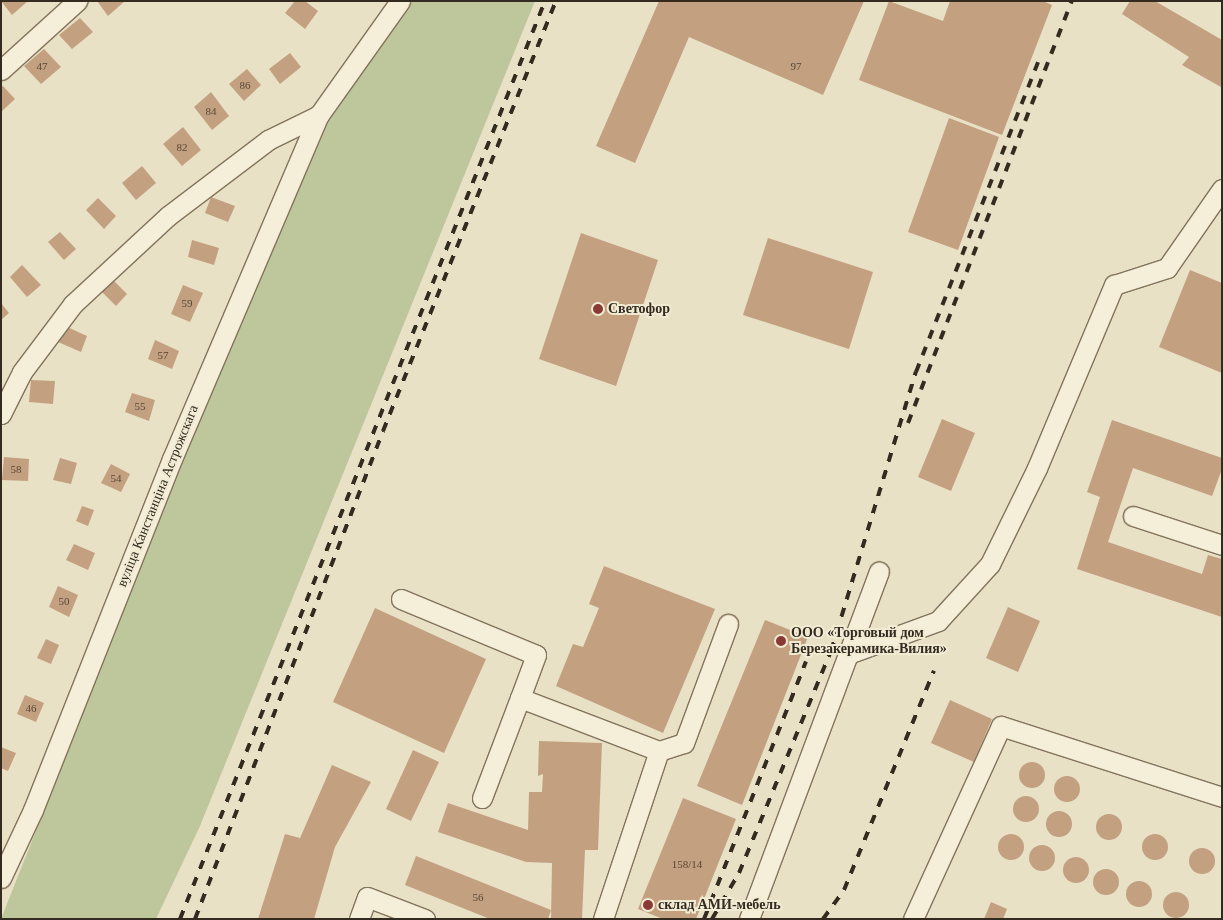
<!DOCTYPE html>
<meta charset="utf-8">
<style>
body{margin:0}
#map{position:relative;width:1223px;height:920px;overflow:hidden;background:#e9e1c6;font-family:"Times New Roman",serif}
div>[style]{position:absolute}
.green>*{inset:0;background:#bec69b}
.building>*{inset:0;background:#c3a080}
.round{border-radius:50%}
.roads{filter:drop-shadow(1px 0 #83735d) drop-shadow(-1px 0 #83735d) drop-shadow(0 1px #83735d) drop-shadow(0 -1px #83735d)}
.minor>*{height:19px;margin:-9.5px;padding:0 9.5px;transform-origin:9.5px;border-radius:9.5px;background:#f5eed8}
.rail>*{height:4px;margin-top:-2px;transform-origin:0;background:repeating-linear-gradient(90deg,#342b20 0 9px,transparent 0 18px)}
.dots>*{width:14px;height:14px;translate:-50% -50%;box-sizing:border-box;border:2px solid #f2ebd4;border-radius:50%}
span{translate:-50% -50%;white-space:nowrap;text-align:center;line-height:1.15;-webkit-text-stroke:4px #f2ebd4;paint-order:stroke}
.number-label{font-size:11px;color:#584838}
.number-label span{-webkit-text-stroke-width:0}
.poi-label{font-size:14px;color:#342b20;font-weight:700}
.left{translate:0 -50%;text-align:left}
.street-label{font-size:14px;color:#342b20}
.frame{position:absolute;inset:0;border:2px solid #342b20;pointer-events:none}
</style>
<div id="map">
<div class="green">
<div style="clip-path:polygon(413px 1px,535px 1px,200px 826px,156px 919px,1px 919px,198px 422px,328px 121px)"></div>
</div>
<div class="building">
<div style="clip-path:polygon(1px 1px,28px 1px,12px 15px)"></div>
<div style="clip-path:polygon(97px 1px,125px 1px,108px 16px)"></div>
<div style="clip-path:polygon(295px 1px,305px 1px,318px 11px,305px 29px,285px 13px)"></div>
<div style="clip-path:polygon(659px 1px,864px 1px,823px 95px,689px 37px,635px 163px,596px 146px)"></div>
<div style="clip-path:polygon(889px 1px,943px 21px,950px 1px,1043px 1px,1052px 5px,1002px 135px,859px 80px)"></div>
<div style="clip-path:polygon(1130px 1px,1155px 1px,1222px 40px,1221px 87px,1182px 65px,1189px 57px,1122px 14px)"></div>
<div style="clip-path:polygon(80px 18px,93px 32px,72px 49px,59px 35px)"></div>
<div style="clip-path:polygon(44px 49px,61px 67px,41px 84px,24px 66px)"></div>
<div style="clip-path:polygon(290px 53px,301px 67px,280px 84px,269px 69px)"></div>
<div style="clip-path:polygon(247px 69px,261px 85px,244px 101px,229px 84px)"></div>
<div style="clip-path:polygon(3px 86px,15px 99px,1px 112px,1px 87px)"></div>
<div style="clip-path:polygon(211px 92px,229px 116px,212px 130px,194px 107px)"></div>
<div style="clip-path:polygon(949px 118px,999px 137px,958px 250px,908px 232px)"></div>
<div style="clip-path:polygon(183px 127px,201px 150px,182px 166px,163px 144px)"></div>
<div style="clip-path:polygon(142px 166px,156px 183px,136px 200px,122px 183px)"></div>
<div style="clip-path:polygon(211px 197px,235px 206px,228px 222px,205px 213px)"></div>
<div style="clip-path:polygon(98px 198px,116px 216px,104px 229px,86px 210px)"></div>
<div style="clip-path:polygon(60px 232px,76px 249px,64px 260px,48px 242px)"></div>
<div style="clip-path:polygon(581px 233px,658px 260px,616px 386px,539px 359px)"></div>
<div style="clip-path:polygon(768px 238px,873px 272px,849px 349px,743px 315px)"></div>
<div style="clip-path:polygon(192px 240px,219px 248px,214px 265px,188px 257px)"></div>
<div style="clip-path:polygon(22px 265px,41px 285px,27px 297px,10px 277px)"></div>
<div style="clip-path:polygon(1190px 270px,1222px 283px,1222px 373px,1159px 347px)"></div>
<div style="clip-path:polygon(111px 278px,127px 294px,116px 306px,100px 290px)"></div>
<div style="clip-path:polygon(183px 285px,203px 293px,190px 322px,171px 314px)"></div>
<div style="clip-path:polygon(1px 303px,9px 313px,1px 320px)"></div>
<div style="clip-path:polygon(65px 326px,87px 336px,81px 352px,58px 342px)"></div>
<div style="clip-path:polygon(155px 340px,179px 351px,172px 369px,148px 359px)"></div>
<div style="clip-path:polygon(31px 380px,55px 381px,53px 404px,29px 402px)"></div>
<div style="clip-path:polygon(132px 393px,155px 400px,149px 421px,125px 412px)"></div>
<div style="clip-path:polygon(942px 419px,975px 433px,951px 491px,918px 477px)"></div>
<div style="clip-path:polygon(1112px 420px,1222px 458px,1222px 469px,1212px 496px,1133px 468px,1108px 542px,1202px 574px,1208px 555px,1222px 559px,1222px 617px,1077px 569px,1100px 497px,1087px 492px)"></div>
<div style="clip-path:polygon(4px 457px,29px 459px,28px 481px,2px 480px)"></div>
<div style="clip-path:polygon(60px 458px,77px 463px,71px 484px,53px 480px)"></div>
<div style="clip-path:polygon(111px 464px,130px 474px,121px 492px,101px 483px)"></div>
<div style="clip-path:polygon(82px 506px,94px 510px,88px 526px,76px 521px)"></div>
<div style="clip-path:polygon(74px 544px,95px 553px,88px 570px,66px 560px)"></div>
<div style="clip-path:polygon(604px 566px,715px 609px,663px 733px,556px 686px,573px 644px,583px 647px,599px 608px,589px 604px)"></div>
<div style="clip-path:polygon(58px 586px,78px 595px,69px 617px,49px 607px)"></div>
<div style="clip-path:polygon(1008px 607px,1040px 621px,1018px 672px,986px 658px)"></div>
<div style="clip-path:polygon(375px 608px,486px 659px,444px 753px,333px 702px)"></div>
<div style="clip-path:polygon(765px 620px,808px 637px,742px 805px,697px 786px)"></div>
<div style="clip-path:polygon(46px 639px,59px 645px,51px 664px,37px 658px)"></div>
<div style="clip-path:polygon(25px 695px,44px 703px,36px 722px,17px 714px)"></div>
<div style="clip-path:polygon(950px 700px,992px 719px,974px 762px,931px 743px)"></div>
<div style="clip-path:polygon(539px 741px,602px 743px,598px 850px,585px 850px,582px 919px,551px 919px,552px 863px,526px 862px,438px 832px,448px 803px,528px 830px,529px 792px,542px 792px,543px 774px,538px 776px)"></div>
<div style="clip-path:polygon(1px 747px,16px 753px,8px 771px,1px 768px)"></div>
<div style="clip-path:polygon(413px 750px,439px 762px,411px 821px,386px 809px)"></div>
<div class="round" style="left:1019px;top:762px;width:26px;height:26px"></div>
<div style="clip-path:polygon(332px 765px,371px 782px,335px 847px,314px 919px,258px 919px,285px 834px,300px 838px)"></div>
<div class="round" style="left:1054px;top:776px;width:26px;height:26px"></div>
<div class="round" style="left:1013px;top:796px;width:26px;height:26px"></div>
<div style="clip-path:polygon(683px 798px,736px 819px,696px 919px,663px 919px,638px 909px)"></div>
<div class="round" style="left:1046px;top:811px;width:26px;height:26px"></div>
<div class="round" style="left:1096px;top:814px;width:26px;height:26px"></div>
<div class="round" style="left:1142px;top:834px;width:26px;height:26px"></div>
<div class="round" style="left:998px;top:834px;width:26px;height:26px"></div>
<div class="round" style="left:1029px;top:845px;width:26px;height:26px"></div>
<div class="round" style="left:1189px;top:848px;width:26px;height:26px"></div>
<div style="clip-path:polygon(416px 856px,551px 910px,548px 919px,490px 919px,405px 885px)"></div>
<div class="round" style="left:1063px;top:857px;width:26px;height:26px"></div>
<div class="round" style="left:1093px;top:869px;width:26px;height:26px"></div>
<div class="round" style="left:1126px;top:881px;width:26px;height:26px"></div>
<div class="round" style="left:1163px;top:892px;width:26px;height:26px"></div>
<div style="clip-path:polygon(991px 902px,1007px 909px,1003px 919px,984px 919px)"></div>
</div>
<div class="roads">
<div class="minor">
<div style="left:1px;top:70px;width:103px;rotate:-42.2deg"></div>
<div style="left:1px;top:414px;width:47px;rotate:-63.4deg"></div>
<div style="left:22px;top:372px;width:85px;rotate:-53.1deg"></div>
<div style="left:73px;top:304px;width:129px;rotate:-42.8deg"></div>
<div style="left:168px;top:216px;width:126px;rotate:-37.2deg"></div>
<div style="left:268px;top:140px;width:57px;rotate:-26.1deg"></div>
<div style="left:1133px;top:516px;width:94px;rotate:18deg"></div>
<div style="left:401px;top:599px;width:146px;rotate:22.5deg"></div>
<div style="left:536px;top:655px;width:46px;rotate:110.4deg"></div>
<div style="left:520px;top:698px;width:149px;rotate:20.9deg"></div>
<div style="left:848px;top:654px;width:96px;rotate:-20.1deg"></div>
<div style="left:938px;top:621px;width:77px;rotate:-47.6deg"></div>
<div style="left:990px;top:564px;width:107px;rotate:-63.9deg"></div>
<div style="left:1037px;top:468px;width:199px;rotate:-67.2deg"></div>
<div style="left:1114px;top:285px;width:56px;rotate:-17.8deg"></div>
<div style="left:1167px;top:268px;width:96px;rotate:-55.2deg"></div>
<div style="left:482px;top:798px;width:107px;rotate:-69.2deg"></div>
<div style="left:1px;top:878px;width:75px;rotate:-64.8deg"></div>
<div style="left:33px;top:810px;width:378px;rotate:-68.4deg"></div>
<div style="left:172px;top:459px;width:374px;rotate:-66.9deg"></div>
<div style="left:319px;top:115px;width:140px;rotate:-54.6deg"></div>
<div style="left:359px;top:919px;width:23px;rotate:-70deg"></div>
<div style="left:367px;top:897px;width:62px;rotate:20.8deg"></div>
<div style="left:603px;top:919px;width:177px;rotate:-71.6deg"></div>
<div style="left:659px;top:751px;width:26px;rotate:-18deg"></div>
<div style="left:684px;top:743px;width:127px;rotate:-69.7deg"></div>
<div style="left:749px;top:919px;width:371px;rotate:-69.5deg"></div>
<div style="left:913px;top:919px;width:212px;rotate:-65.5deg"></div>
<div style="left:1001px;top:726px;width:232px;rotate:17.8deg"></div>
</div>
</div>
<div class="rail">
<div style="left:908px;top:423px;width:453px;rotate:-68.8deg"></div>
<div style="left:180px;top:919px;width:988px;rotate:-68.32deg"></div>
<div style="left:195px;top:919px;width:523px;rotate:-68.93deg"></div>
<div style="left:383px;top:431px;width:463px;rotate:-68.1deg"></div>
<div style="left:704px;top:919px;width:277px;rotate:-68.4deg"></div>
<div style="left:712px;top:919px;width:53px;rotate:-59.6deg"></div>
<div style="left:739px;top:873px;width:240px;rotate:-67.5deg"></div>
<div style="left:831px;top:651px;width:292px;rotate:-73.1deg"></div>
<div style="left:916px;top:372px;width:336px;rotate:-68.5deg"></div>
<div style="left:823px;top:919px;width:36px;rotate:-54deg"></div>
<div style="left:844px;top:890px;width:237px;rotate:-67.7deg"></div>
</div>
<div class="dots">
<div style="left:598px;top:309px;background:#8b3934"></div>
<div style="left:781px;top:641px;background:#8b3934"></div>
<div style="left:648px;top:905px;background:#8b3934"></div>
</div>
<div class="number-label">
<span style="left:42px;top:66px">47</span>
<span style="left:796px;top:66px">97</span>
<span style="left:245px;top:85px">86</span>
<span style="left:211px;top:111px">84</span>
<span style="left:182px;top:147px">82</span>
<span style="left:187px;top:303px">59</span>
<span style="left:163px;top:355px">57</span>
<span style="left:140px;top:406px">55</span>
<span style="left:16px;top:469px">58</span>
<span style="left:116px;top:478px">54</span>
<span style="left:64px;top:601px">50</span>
<span style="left:31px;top:708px">46</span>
<span style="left:687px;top:864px">158/14</span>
<span style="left:478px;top:897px">56</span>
</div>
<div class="poi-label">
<span class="left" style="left:608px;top:309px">Светофор</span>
<span class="left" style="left:791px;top:641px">ООО «Торговый дом<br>Березакерамика-Вилия»</span>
<span class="left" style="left:658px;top:905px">склад АМИ-мебель</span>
</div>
<div class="street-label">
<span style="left:158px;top:496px;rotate:-68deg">вуліца Канстанціна Астрожскага</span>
</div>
<div class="frame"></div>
</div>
